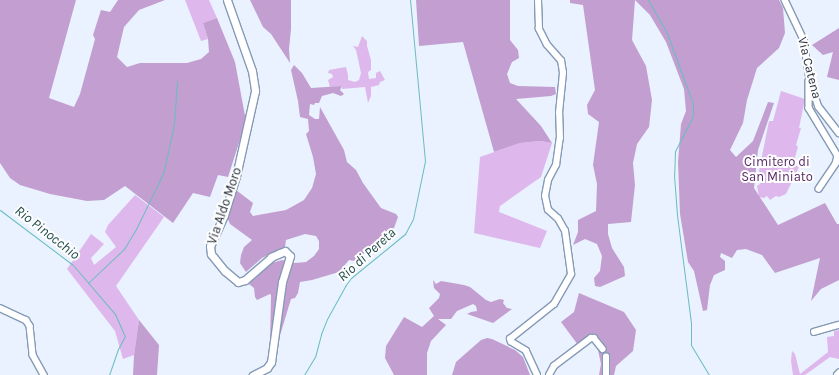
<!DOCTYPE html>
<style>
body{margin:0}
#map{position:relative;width:839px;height:375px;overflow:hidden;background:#e9f2fe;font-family:Karla,sans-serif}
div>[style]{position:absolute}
.green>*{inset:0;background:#deb8ec}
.forest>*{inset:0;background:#c39ed0}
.stream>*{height:1px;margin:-0.5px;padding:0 0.5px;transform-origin:0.5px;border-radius:0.5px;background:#69bdbe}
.roads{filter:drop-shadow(1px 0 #859ab6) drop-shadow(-1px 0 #859ab6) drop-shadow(0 1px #859ab6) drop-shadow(0 -1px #859ab6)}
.minor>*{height:5.5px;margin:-2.75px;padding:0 2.75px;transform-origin:2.75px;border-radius:2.75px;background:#fff}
.major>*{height:7px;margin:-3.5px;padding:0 3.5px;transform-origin:3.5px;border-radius:3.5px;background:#fff}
span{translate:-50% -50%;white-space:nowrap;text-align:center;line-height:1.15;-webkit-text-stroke:4px #fefefe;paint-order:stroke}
.street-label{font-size:13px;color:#29313d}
.park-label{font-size:13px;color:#592b68}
.water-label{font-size:14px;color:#244c4c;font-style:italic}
</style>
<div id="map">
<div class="green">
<div style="clip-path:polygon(185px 0,209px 0,217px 18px,203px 23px,208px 39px,201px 41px)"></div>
<div style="clip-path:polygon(362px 36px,367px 41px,367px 46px,371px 60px,371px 70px,368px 72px,369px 79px,376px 78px,376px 73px,380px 71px,385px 80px,380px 82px,379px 85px,371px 87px,371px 96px,368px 103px,365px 87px,342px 89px,342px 86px,330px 87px,328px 80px,333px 77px,332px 74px,328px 73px,329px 70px,346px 67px,348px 75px,348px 80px,355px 82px,359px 80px,361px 73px,356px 50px,353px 46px,358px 47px)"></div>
<div style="clip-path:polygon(781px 91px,805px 99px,799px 128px,801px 128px,796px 145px,798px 147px,793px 164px,799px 167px,786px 194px,779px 197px,776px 196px,770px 200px,767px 196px,764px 198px,759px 197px,757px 186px,760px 184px,758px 176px,769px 121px,773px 121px)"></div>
<div style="clip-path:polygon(540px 141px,552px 143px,541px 177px,500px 206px,499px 212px,547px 231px,540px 248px,474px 233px,480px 157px,520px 143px)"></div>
<div style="clip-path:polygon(135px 195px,164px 217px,116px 286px,139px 320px,134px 355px,123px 359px,115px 331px,67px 269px,91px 234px,104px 244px,91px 258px,94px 265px,116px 247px,105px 232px,108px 225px)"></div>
<div style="clip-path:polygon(839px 330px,839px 359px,830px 357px,805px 375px,793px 375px,791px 361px,792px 351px,795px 354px,800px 374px,828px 352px,827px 337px,834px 336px,834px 331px)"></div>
</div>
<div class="forest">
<div style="clip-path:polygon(0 0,76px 0,49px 98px,74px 107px,80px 94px,95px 39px,93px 35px,101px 10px,110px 12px,118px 0,165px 0,139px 10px,124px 27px,117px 57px,127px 67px,140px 63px,187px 63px,201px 59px,209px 52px,208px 39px,203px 23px,217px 18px,235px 62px,246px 121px,228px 177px,218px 175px,210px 197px,193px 193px,173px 223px,125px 186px,104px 200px,87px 201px,50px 194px,20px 185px,10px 178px,0 163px)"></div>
<div style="clip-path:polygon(250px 0,291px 0,291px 29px,289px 49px,290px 63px,271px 34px,263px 27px)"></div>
<div style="clip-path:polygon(416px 0,510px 0,510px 40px,518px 50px,519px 58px,512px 62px,507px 74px,510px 83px,518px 86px,555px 87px,556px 94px,551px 96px,516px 99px,541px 126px,552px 143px,540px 141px,520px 143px,494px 152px,463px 42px,419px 46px)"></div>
<div style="clip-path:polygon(570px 0,779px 0,783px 8px,785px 33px,779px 48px,757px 68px,747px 100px,743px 123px,730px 150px,736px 157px,753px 141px,768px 102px,774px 103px,758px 150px,754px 188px,778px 225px,825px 203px,837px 224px,839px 224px,839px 280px,821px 289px,811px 301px,820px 258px,775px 273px,762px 255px,746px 249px,737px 250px,732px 258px,721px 253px,720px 257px,725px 261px,725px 270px,714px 275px,710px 285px,707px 310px,703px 311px,694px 271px,688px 262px,680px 214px,678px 162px,681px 124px,686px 111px,684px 89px,666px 42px,650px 15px,635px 0,632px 40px,646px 66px,652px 100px,649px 127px,637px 144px,633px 163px,635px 185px,631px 222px,608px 224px,608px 234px,612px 248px,624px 267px,625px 276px,600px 287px,595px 286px,594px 278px,600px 271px,602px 256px,597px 244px,585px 239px,573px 245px,578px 232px,578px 220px,596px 211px,597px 184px,593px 165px,599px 122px,588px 114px,587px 105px,595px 90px,583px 5px,570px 3px)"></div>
<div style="clip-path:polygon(839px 28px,839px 80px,827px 77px,833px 52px,823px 55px,812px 45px)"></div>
<div style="clip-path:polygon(294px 65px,302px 73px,311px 88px,342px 86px,340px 90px,344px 94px,341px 96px,333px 93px,322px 96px,319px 103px,315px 103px,314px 105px,310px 104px,309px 115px,315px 119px,319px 119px,320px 107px,344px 150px,347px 162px,356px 170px,363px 183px,381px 208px,396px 214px,398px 217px,394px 228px,355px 261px,349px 260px,339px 272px,312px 280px,300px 282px,298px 293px,295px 298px,291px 299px,278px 342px,270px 344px,271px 295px,270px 294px,257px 300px,255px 297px,254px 288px,249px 284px,272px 263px,282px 260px,295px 263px,306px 262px,314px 256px,319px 249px,319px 241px,316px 236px,305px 234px,286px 240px,285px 247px,262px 258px,246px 272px,240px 263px,241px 255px,244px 247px,252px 240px,230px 224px,227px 217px,236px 190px,253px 203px,250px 212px,253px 216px,286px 210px,304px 200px,312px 188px,316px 174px,313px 157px,306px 134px,309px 131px,308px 119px,300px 117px,298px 101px,291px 70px)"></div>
<div style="clip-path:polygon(433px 280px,436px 284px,441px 281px,464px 285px,470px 287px,486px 300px,491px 302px,500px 299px,504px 300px,503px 303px,507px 308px,512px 309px,493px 323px,467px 314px,471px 312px,477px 311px,476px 306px,473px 304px,457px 311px,451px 319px,438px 319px,446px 325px,431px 341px,427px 353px,427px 375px,394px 375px,385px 358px,386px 346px,404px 317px,422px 327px,434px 316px,429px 308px,439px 298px,440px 294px,434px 288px)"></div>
<div style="clip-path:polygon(579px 293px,624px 312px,636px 330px,633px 351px,616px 366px,614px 375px,599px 375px,601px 364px,598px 350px,592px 341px,578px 345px,561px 322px,574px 312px)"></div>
<div style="clip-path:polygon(139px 320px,159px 345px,157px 375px,133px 375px,134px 355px)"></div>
<div style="clip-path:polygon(487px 338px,492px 339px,515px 350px,523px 357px,530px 375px,452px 375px,456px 362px,481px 340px)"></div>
</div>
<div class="stream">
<div style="left:648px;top:0;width:38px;rotate:60deg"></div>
<div style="left:667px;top:33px;width:76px;rotate:69.9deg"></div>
<div style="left:693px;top:104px;width:12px;rotate:90deg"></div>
<div style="left:693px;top:116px;width:39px;rotate:117deg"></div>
<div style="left:675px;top:151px;width:24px;rotate:92deg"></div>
<div style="left:674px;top:175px;width:40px;rotate:85.7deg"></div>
<div style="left:677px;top:215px;width:109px;rotate:82.6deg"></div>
<div style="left:691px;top:323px;width:22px;rotate:90deg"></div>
<div style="left:691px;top:345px;width:35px;rotate:59deg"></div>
<div style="left:0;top:210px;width:91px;rotate:37deg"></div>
<div style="left:73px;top:265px;width:65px;rotate:49.4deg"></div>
<div style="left:115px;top:314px;width:24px;rotate:66deg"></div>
<div style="left:125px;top:336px;width:15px;rotate:118deg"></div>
<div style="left:118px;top:349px;width:28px;rotate:109deg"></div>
<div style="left:88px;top:283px;width:50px;rotate:-43.4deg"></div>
<div style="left:124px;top:249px;width:21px;rotate:-59deg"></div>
<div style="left:135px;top:231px;width:55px;rotate:-63.9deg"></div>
<div style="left:159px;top:182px;width:13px;rotate:-67deg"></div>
<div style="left:164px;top:170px;width:47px;rotate:-77.7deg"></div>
<div style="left:174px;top:124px;width:43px;rotate:-86deg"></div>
<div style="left:304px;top:375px;width:21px;rotate:-59deg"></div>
<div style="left:315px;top:357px;width:24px;rotate:-75deg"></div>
<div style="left:321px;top:334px;width:16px;rotate:-68deg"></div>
<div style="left:327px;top:319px;width:38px;rotate:-61deg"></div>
<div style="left:345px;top:286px;width:10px;rotate:-53deg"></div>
<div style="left:351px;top:278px;width:70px;rotate:-39.2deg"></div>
<div style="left:405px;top:234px;width:17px;rotate:-62deg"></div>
<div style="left:413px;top:219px;width:59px;rotate:-78.3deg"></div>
<div style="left:425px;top:161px;width:162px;rotate:-95.3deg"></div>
</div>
<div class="roads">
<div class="minor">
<div style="left:785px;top:0;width:44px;rotate:64.6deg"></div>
<div style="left:804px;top:40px;width:40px;rotate:81.5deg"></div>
<div style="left:810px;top:80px;width:28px;rotate:72deg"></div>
<div style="left:819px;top:107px;width:33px;rotate:52deg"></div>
<div style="left:809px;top:81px;width:27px;rotate:90deg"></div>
<div style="left:809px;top:108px;width:56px;rotate:58.9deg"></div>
<div style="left:838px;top:156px;width:8px;rotate:104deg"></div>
<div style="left:836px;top:164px;width:30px;rotate:124deg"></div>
<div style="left:0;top:308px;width:29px;rotate:25deg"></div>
<div style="left:26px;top:320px;width:7px;rotate:56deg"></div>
<div style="left:30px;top:326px;width:29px;rotate:84deg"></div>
<div style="left:33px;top:355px;width:23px;rotate:61deg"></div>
<div style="left:814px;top:332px;width:26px;rotate:-16deg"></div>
<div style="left:537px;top:375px;width:26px;rotate:-115deg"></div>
<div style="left:526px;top:351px;width:17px;rotate:-149deg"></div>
<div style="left:511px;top:342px;width:3px;rotate:-108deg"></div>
<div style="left:510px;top:339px;width:56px;rotate:-38.5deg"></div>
<div style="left:554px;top:304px;width:34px;rotate:-60deg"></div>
<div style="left:571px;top:274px;width:43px;rotate:-97.9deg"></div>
<div style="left:565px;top:231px;width:14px;rotate:-120deg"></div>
<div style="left:558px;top:219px;width:13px;rotate:-138deg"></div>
<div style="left:548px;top:210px;width:14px;rotate:-102deg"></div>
<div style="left:545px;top:196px;width:16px;rotate:-79deg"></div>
<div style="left:548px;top:180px;width:17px;rotate:-62deg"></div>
<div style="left:556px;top:165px;width:27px;rotate:-82deg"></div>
<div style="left:560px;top:138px;width:25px;rotate:-92deg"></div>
<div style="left:559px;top:113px;width:40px;rotate:-84.3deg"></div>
<div style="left:563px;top:73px;width:12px;rotate:-99deg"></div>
<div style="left:561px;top:61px;width:21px;rotate:-131deg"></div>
<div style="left:547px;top:45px;width:18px;rotate:-117deg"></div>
<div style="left:539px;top:29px;width:29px;rotate:-92deg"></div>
<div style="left:549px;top:375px;width:10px;rotate:-61deg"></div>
<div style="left:554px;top:366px;width:46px;rotate:-37.1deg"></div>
<div style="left:591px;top:338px;width:3px"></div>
<div style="left:594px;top:338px;width:14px;rotate:51deg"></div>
<div style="left:606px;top:375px;width:18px;rotate:-90deg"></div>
<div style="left:837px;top:375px;width:3px;rotate:-45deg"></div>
</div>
<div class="major">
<div style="left:227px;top:0;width:75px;rotate:70.6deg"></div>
<div style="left:252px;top:71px;width:20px;rotate:81deg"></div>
<div style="left:255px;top:91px;width:87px;rotate:102.6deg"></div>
<div style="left:236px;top:176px;width:41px;rotate:107.1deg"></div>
<div style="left:224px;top:215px;width:34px;rotate:114deg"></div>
<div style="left:210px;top:246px;width:8px;rotate:83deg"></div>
<div style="left:211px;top:254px;width:22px;rotate:51deg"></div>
<div style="left:225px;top:271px;width:17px;rotate:40deg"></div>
<div style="left:238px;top:282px;width:7px;rotate:-16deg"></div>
<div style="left:245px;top:280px;width:35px;rotate:-41deg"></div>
<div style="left:271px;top:257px;width:10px;rotate:-24deg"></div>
<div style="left:280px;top:253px;width:5px;rotate:-22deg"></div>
<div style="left:285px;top:251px;width:7px;rotate:45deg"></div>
<div style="left:290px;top:256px;width:27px;rotate:107deg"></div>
<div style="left:282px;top:282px;width:81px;rotate:97.8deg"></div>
<div style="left:271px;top:362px;width:7px;rotate:124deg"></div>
<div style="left:267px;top:368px;width:16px;rotate:153deg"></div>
</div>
</div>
<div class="street-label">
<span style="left:809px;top:68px;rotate:76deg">Via Catena</span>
<span style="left:225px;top:206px;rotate:-71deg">Via Aldo Moro</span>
</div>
<div class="park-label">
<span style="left:777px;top:170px">Cimitero di<br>San Miniato</span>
</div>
<div class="water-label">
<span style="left:47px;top:233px;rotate:38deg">Rio Pinocchio</span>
<span style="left:367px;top:255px;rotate:-42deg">Rio di Pereta</span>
</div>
</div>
